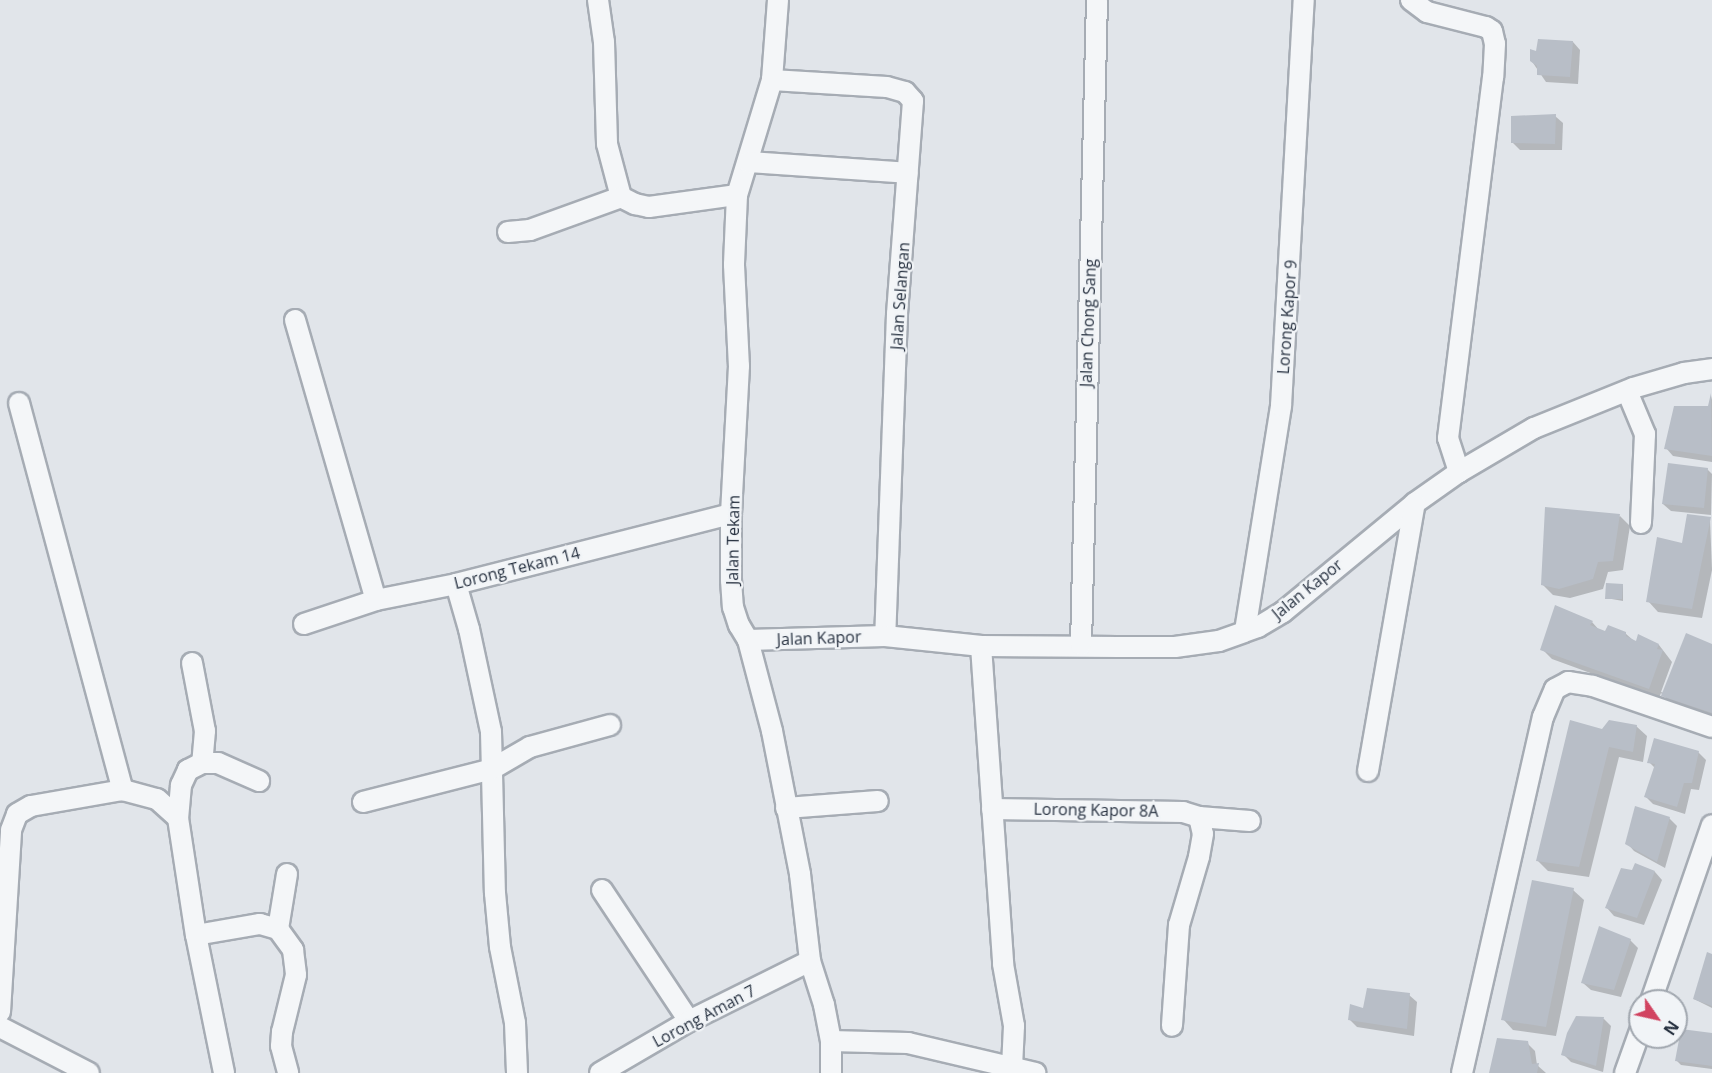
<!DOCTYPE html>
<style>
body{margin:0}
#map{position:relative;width:1712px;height:1073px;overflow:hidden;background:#e1e5ea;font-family:"Open Sans",sans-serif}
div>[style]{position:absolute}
.shadow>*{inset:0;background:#0003}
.building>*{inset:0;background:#b8bec7}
.roads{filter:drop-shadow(2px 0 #a6acb4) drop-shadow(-2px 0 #a6acb4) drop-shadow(0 2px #a6acb4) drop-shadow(0 -2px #a6acb4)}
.minor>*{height:20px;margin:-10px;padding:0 10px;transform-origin:10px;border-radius:10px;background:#f4f6f8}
span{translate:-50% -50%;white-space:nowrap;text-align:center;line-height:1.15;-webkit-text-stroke:4.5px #f1f4f7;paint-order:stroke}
.street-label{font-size:16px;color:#293342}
.north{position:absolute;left:1628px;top:989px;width:60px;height:60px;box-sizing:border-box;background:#f1f4f7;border:2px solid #a1a7af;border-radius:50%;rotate:124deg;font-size:16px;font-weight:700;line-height:24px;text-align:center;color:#293342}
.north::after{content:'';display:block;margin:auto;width:21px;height:27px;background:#d14461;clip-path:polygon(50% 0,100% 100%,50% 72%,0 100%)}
</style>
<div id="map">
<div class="shadow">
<div style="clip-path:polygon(1573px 42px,1580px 50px,1578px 84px,1546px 82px,1531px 60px,1537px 53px)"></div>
<div style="clip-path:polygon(1555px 116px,1563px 123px,1562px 150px,1520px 150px,1512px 142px)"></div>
<div style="clip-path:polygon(1712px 396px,1712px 462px,1673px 456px,1666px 448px,1709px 408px)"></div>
<div style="clip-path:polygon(1707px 469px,1712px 474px,1711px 515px,1671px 511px,1663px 504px)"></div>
<div style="clip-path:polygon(1620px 516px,1630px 526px,1623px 570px,1608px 572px,1603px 589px,1570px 598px,1553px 595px,1543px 585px)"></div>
<div style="clip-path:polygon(1710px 519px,1712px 570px,1702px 618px,1658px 612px,1648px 601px,1684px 545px)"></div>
<div style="clip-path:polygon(1623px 585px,1623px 601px,1606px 598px)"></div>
<div style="clip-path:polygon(1592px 622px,1600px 631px,1625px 633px,1634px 641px,1659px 645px,1672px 662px,1661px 692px,1664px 693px,1712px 645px,1712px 717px,1671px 703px,1661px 693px,1659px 698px,1552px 659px,1542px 649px)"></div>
<div style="clip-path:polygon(1636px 726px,1647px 736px,1643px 762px,1619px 757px,1589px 877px,1548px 871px,1538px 861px,1603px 730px)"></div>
<div style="clip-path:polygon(1698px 752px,1706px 760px,1699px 790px,1691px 789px,1685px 814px,1653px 804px,1645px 796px,1655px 768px,1649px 762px)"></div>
<div style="clip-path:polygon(1669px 818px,1677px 826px,1665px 868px,1634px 851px,1627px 843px)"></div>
<div style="clip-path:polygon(1636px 865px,1655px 872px,1662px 880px,1644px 925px,1614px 916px,1607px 908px)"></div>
<div style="clip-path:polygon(1573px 890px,1584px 900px,1556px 1036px,1513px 1030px,1503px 1019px)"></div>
<div style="clip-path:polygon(1630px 940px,1638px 948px,1621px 997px,1591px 990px,1583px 983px)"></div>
<div style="clip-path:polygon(1712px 955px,1712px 1008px,1694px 999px)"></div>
<div style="clip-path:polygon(1409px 995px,1417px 1002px,1414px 1036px,1357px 1027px,1349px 1019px,1364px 1010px)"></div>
<div style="clip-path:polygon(1577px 1018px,1604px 1019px,1611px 1026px,1603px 1072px,1571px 1062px,1563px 1054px)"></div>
<div style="clip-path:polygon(1712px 1035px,1712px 1069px,1681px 1065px,1676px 1060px)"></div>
<div style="clip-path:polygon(1527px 1043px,1535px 1051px,1537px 1065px,1546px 1073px,1490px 1073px)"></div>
</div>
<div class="building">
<div style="clip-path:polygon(1538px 39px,1573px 41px,1570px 77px,1537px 75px,1537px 66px,1530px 61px,1530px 49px,1536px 51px)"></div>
<div style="clip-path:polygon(1556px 114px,1555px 144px,1511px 143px,1511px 116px)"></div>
<div style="clip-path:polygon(1711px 393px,1712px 456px,1664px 449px,1674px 406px,1708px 406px)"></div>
<div style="clip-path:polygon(1668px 463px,1708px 468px,1704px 508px,1662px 504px)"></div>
<div style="clip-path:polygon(1545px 507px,1620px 514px,1613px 561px,1598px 562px,1593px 579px,1559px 589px,1541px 585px)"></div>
<div style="clip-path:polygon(1687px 514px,1711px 517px,1692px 609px,1646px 602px,1657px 537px,1682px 543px)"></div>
<div style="clip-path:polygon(1606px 583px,1623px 584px,1622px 599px,1605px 599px)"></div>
<div style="clip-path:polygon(1555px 605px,1593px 621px,1590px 625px,1605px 631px,1608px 625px,1626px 632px,1626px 636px,1636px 641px,1638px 634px,1659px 644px,1657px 649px,1663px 650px,1649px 689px,1540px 650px)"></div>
<div style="clip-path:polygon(1686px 633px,1712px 644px,1712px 713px,1661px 696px)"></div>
<div style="clip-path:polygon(1570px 720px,1602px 729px,1609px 720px,1637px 725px,1633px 752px,1609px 747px,1579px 867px,1536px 861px)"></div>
<div style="clip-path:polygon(1654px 738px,1699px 751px,1692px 783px,1684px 783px,1677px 807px,1644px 797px,1655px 764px,1647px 763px)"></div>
<div style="clip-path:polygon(1635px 806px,1670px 817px,1657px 862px,1625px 844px)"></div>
<div style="clip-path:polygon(1635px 863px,1655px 871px,1637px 918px,1605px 908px,1621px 868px,1632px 870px)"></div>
<div style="clip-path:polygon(1532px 880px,1574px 888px,1546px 1027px,1501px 1020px)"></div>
<div style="clip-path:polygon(1599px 926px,1631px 939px,1614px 990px,1581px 983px)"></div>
<div style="clip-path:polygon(1707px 952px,1712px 954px,1712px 1006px,1693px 999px)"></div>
<div style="clip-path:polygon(1367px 988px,1410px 993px,1407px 1029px,1348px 1020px,1350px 1004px,1363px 1008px)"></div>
<div style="clip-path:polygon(1576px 1016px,1604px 1017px,1596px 1066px,1561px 1055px,1567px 1033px)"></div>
<div style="clip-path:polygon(1681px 1029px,1712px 1033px,1712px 1066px,1675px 1061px)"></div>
<div style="clip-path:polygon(1497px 1038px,1528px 1041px,1532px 1064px,1539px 1063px,1537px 1073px,1489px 1073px)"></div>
</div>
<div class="roads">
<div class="minor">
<div style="left:598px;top:0;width:42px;rotate:81.9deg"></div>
<div style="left:604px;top:42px;width:102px;rotate:88.3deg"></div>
<div style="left:607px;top:144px;width:55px;rotate:75.2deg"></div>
<div style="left:778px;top:0;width:80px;rotate:94.3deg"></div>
<div style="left:772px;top:80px;width:120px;rotate:106.9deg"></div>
<div style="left:737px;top:195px;width:70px;rotate:92.5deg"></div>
<div style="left:734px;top:265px;width:101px;rotate:87.2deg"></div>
<div style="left:739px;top:366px;width:148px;rotate:93.1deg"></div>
<div style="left:731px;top:514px;width:66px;rotate:90deg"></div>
<div style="left:731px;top:580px;width:27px;rotate:86deg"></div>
<div style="left:733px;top:607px;width:19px;rotate:72deg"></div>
<div style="left:739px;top:625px;width:17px;rotate:59deg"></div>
<div style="left:748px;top:640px;width:94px;rotate:75.2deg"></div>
<div style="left:772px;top:731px;width:146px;rotate:78.9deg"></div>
<div style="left:800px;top:874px;width:88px;rotate:83.4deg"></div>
<div style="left:810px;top:961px;width:46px;rotate:72.3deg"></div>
<div style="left:824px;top:1005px;width:37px;rotate:79deg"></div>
<div style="left:831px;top:1041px;width:32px;rotate:90deg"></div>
<div style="left:1411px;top:0;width:20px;rotate:37deg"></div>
<div style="left:1427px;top:12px;width:61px;rotate:14.3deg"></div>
<div style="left:1486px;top:27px;width:7px;rotate:34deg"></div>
<div style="left:1492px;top:31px;width:13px;rotate:77deg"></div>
<div style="left:1495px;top:44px;width:33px;rotate:93deg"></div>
<div style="left:1493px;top:77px;width:364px;rotate:97.1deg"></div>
<div style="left:1448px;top:438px;width:36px;rotate:72deg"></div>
<div style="left:772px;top:80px;width:115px;rotate:3.5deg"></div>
<div style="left:887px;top:87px;width:19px;rotate:16deg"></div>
<div style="left:905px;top:92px;width:12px;rotate:48deg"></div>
<div style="left:913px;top:101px;width:214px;rotate:94.3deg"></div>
<div style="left:897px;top:314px;width:322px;rotate:92.1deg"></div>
<div style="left:748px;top:162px;width:160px;rotate:3.9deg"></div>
<div style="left:508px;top:232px;width:22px;rotate:-5deg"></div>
<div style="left:530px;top:230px;width:97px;rotate:-19.9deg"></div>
<div style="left:621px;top:197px;width:16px;rotate:27deg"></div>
<div style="left:635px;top:204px;width:14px;rotate:12deg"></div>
<div style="left:649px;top:207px;width:89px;rotate:-7.8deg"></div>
<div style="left:295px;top:320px;width:291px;rotate:73.9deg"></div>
<div style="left:1627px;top:391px;width:47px;rotate:67.3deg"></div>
<div style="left:1645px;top:434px;width:89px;rotate:92.6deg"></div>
<div style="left:19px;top:403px;width:401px;rotate:75deg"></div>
<div style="left:456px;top:584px;width:47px;rotate:73.9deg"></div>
<div style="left:469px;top:629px;width:105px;rotate:77.9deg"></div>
<div style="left:491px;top:732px;width:161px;rotate:88.6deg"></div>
<div style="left:495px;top:893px;width:54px;rotate:84.7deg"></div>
<div style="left:500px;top:947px;width:77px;rotate:78.8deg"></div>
<div style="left:515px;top:1023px;width:50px;rotate:87.7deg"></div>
<div style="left:304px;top:624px;width:76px;rotate:-18.4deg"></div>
<div style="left:376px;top:600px;width:82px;rotate:-11.3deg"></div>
<div style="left:456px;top:584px;width:284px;rotate:-14.3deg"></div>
<div style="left:1245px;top:631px;width:228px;rotate:-80.9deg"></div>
<div style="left:1281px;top:406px;width:407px;rotate:-86.8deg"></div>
<div style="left:748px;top:640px;width:137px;rotate:-1.7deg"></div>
<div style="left:885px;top:636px;width:97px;rotate:5.9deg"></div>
<div style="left:981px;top:646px;width:137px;rotate:0.4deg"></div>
<div style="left:1118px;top:647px;width:57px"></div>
<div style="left:1175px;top:647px;width:44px;rotate:-7.8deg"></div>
<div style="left:1219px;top:641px;width:41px;rotate:-19.7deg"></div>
<div style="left:1258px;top:627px;width:29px;rotate:-31deg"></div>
<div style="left:1283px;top:612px;width:171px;rotate:-39.5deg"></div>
<div style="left:1415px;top:503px;width:54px;rotate:-35.2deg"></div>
<div style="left:1459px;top:472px;width:87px;rotate:-30.4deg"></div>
<div style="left:1534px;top:428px;width:107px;rotate:-22deg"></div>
<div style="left:1633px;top:388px;width:53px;rotate:-16.4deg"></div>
<div style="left:1684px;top:373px;width:28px;rotate:-8deg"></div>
<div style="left:1081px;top:645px;width:645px;rotate:-88.58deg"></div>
<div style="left:981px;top:646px;width:319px;rotate:86deg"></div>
<div style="left:1003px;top:964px;width:63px;rotate:79.9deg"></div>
<div style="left:1014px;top:1026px;width:41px;rotate:92.8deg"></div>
<div style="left:192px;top:663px;width:69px;rotate:79.2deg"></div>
<div style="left:205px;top:731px;width:32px;rotate:95deg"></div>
<div style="left:202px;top:763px;width:16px;rotate:153deg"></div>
<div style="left:188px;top:770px;width:17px;rotate:115deg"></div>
<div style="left:181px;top:785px;width:33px;rotate:95deg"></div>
<div style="left:178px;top:818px;width:118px;rotate:81.3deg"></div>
<div style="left:196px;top:935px;width:141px;rotate:78.5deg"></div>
<div style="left:202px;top:763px;width:16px"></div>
<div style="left:218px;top:763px;width:45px;rotate:23.7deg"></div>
<div style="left:1368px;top:771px;width:272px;rotate:-80.1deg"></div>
<div style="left:363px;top:802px;width:133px;rotate:-14.3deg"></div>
<div style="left:492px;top:769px;width:44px;rotate:-30.1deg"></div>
<div style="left:530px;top:747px;width:83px;rotate:-15.4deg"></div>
<div style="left:786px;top:808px;width:92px;rotate:-4.4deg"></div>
<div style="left:992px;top:809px;width:191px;rotate:0.9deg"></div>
<div style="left:1183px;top:812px;width:17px;rotate:17deg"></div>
<div style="left:1199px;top:817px;width:17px;rotate:77deg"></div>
<div style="left:1203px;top:834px;width:23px;rotate:100deg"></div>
<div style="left:1199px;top:857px;width:71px;rotate:106.4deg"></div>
<div style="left:1179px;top:925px;width:101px;rotate:94deg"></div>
<div style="left:1199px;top:817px;width:51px;rotate:4.5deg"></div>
<div style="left:287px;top:874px;width:56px;rotate:99.3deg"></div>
<div style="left:278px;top:929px;width:26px;rotate:54deg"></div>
<div style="left:293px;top:950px;width:25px;rotate:83deg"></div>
<div style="left:296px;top:975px;width:59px;rotate:103.8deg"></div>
<div style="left:282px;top:1032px;width:14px;rotate:94deg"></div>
<div style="left:281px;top:1046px;width:28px;rotate:75deg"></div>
<div style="left:602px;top:890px;width:157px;rotate:56.4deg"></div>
<div style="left:196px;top:935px;width:65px;rotate:-9.8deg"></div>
<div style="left:260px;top:924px;width:19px;rotate:16deg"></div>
<div style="left:1651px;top:1001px;width:186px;rotate:-70.9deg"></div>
<div style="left:0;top:1012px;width:182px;rotate:-86.5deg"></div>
<div style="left:11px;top:830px;width:17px;rotate:-69deg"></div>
<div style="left:17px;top:814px;width:16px;rotate:-30deg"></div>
<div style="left:31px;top:806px;width:93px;rotate:-9.9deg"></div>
<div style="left:123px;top:790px;width:35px;rotate:15deg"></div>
<div style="left:157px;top:799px;width:28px;rotate:42deg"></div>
<div style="left:0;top:1027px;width:100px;rotate:27.3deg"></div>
<div style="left:831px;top:1041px;width:77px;rotate:1.5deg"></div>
<div style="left:908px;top:1043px;width:131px;rotate:13.2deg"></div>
<div style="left:600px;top:1073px;width:103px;rotate:-30.3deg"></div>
<div style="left:689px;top:1021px;width:135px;rotate:-26.4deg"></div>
<div style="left:1462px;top:1073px;width:365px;rotate:-77.2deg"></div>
<div style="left:1543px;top:717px;width:30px;rotate:-67deg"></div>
<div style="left:1555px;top:689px;width:15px;rotate:-28deg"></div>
<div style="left:1568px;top:682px;width:25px;rotate:9deg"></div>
<div style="left:1593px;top:686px;width:126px;rotate:19deg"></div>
<div style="left:1625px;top:1073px;width:45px;rotate:-70.3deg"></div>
</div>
</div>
<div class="street-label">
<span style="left:900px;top:296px;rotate:-86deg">Jalan Selangan</span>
<span style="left:1287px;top:317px;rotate:-86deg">Lorong Kapor 9</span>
<span style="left:1088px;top:323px;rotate:-88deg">Jalan Chong Sang</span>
<span style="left:733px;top:540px;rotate:-89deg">Jalan Tekam</span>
<span style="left:517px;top:568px;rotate:-14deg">Lorong Tekam 14</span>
<span style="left:1307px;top:589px;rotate:-39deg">Jalan Kapor</span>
<span style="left:819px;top:638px;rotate:-2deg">Jalan Kapor</span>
<span style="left:1096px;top:810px;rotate:1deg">Lorong Kapor 8A</span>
<span style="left:704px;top:1016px;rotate:-28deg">Lorong Aman 7</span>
</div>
<div class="north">N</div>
</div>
